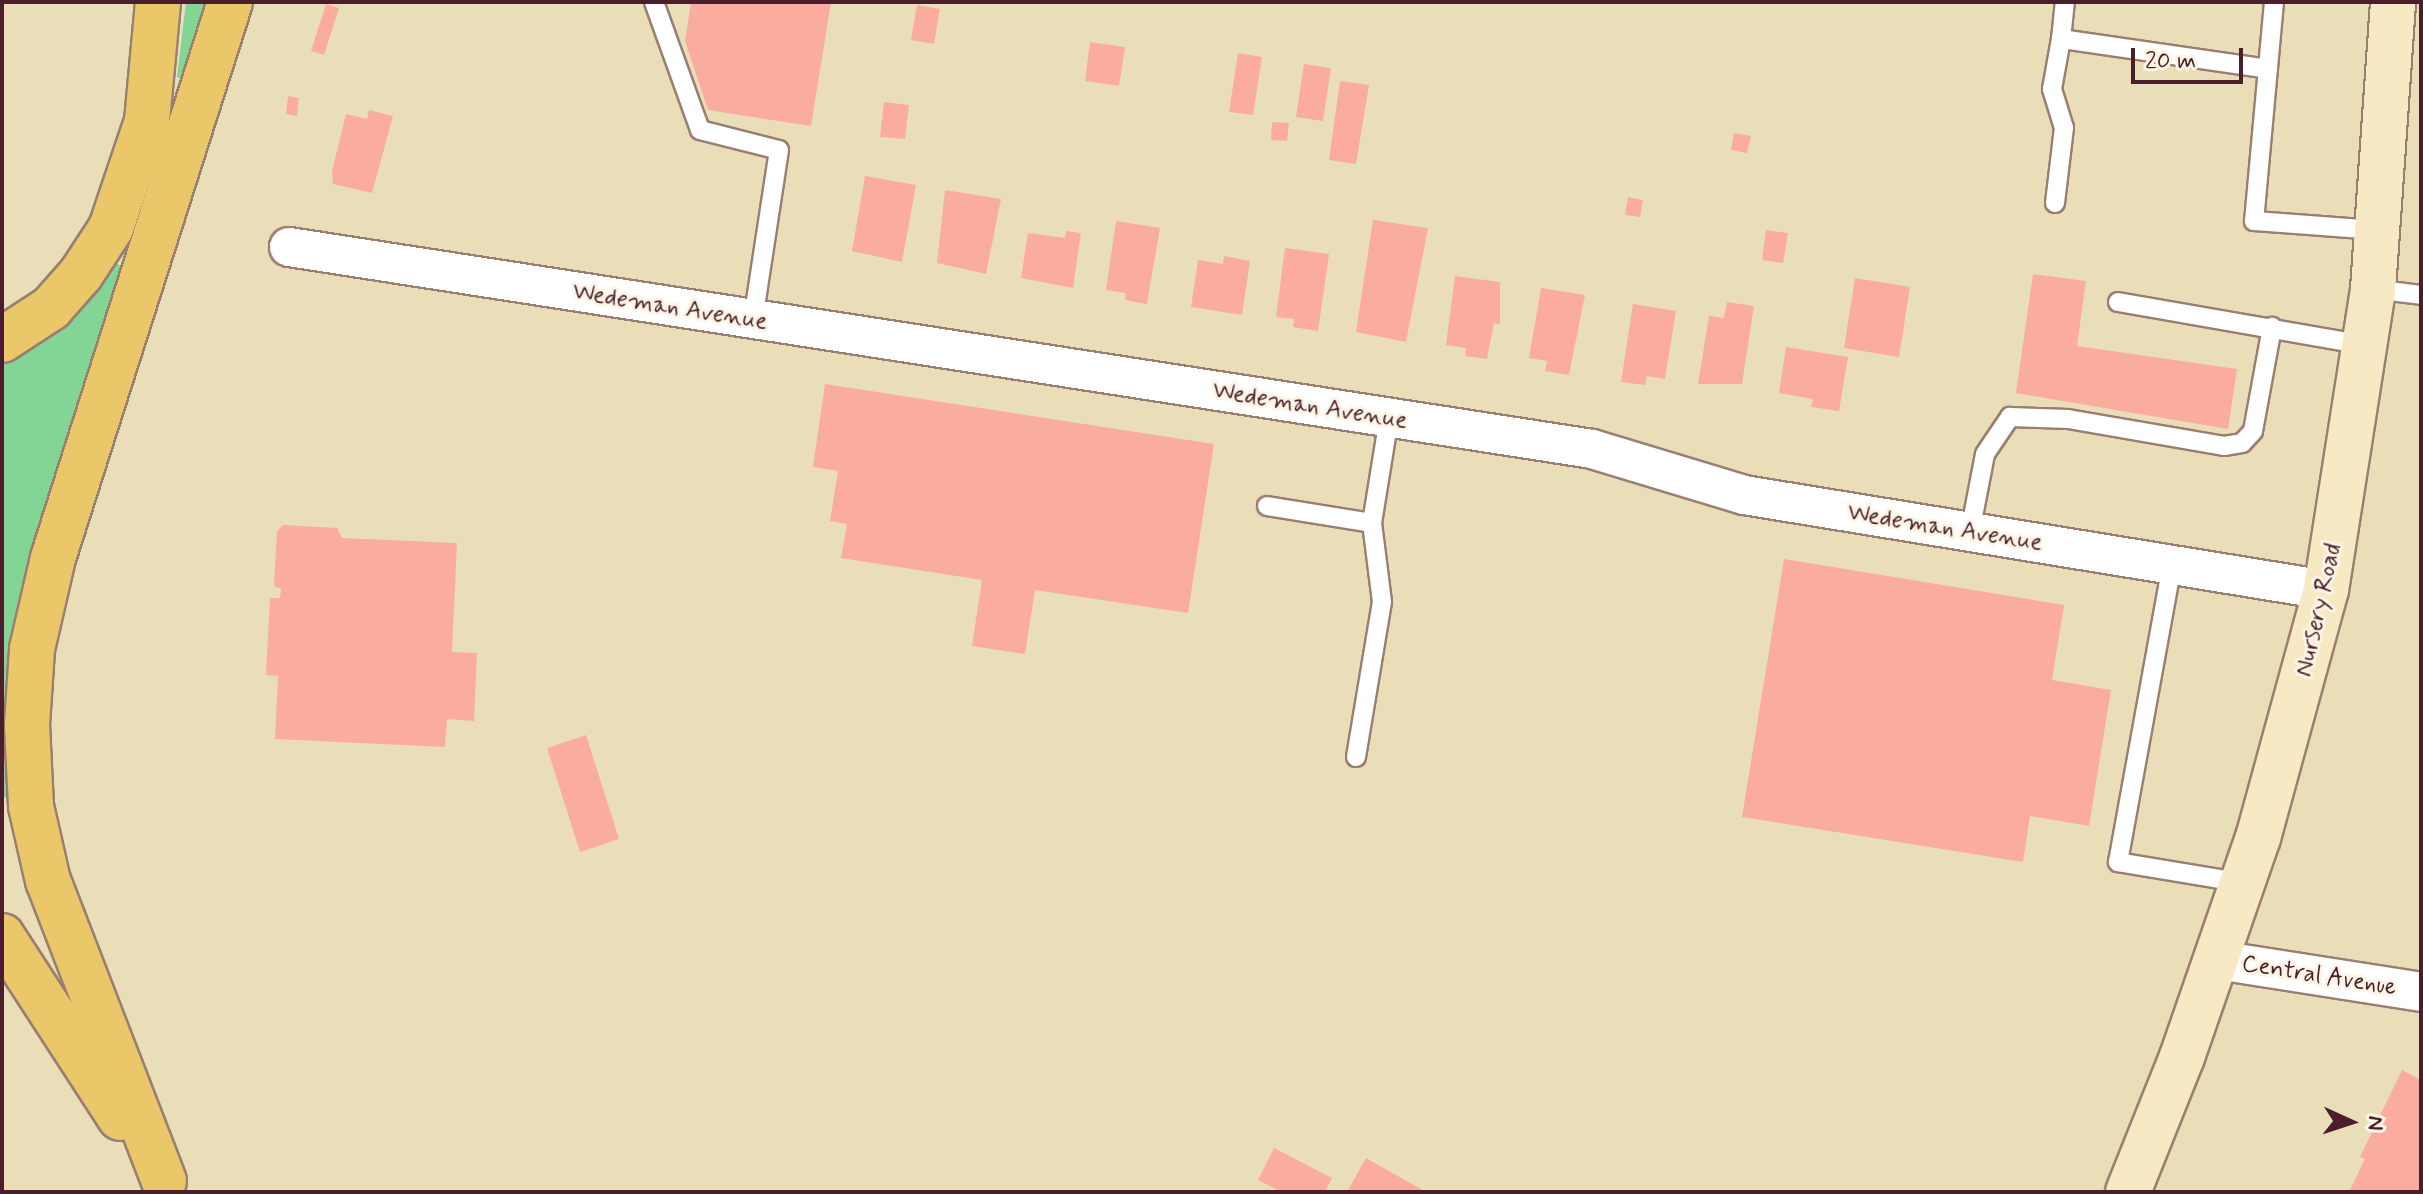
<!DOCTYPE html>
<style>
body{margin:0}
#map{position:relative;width:2423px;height:1194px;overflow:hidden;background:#eadeb9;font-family:Mynerve,sans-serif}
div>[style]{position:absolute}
.green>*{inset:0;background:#83d595}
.building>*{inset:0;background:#faad9f}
.roads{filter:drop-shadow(2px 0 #9a7e72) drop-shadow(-2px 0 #9a7e72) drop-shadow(0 2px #9a7e72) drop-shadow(0 -2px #9a7e72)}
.service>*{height:18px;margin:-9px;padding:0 9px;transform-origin:9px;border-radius:9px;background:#fff}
.minor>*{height:38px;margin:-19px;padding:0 19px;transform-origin:19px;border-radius:19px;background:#fff}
.secondary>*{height:44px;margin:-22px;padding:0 22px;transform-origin:22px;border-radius:22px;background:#f7e9c3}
.motorway>*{height:44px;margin:-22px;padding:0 22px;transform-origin:22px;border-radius:22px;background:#eac769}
span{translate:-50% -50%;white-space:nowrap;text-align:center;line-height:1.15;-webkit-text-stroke:6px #fcf5e5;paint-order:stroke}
.street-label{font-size:24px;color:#4a1f2b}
.frame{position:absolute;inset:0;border:4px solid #4a1f2b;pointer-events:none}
.north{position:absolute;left:2311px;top:1082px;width:80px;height:80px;-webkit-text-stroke:6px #fcf5e5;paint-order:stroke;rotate:93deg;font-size:22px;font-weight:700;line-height:32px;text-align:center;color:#4a1f2b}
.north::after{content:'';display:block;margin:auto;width:28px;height:36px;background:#4a1f2b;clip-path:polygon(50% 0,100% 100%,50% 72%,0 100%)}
.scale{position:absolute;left:2131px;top:48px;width:112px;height:36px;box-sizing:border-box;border:4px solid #4a1f2b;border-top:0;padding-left:10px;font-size:24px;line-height:28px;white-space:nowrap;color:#4a1f2b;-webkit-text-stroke:6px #fcf5e5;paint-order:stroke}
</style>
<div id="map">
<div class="green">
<div style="clip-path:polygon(186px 2px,216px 2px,190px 82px,177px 77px)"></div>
<div style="clip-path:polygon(116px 263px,129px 271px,9px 796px,2px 798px,2px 365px,88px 303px)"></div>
</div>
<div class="building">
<div style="clip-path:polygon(691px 2px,831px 2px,811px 126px,708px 110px,685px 41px)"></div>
<div style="clip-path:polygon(326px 4px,339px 8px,324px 55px,311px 51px)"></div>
<div style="clip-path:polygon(917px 5px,940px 9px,934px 44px,911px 40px)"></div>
<div style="clip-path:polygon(1090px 42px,1125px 47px,1119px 86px,1085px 81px)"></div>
<div style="clip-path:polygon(1238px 53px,1262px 57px,1253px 115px,1229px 112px)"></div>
<div style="clip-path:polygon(1304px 64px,1331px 68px,1323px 121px,1296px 117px)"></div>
<div style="clip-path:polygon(1340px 81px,1369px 85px,1356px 164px,1329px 160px)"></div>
<div style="clip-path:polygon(288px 96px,299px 98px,297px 116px,286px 114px)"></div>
<div style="clip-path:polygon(884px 102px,909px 105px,905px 139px,880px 137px)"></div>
<div style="clip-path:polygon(369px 110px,393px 116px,372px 193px,333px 184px,332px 171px,346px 114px,367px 119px)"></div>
<div style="clip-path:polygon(1272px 122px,1289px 123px,1287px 141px,1271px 140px)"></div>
<div style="clip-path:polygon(1734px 133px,1751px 136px,1747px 153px,1731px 150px)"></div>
<div style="clip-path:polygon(865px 176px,916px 185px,902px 262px,852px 251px)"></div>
<div style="clip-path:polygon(945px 190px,1001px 199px,986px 274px,937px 263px)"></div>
<div style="clip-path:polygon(1628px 197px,1643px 200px,1640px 217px,1625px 215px)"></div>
<div style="clip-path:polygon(1373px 220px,1428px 228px,1406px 342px,1356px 332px)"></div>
<div style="clip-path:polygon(1116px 221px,1160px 228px,1147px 304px,1125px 300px,1126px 293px,1106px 290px)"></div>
<div style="clip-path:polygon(1766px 230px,1788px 233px,1783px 263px,1762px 260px)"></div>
<div style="clip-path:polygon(1066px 231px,1081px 233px,1073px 288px,1021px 278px,1028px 233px,1065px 238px)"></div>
<div style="clip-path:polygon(1285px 248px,1329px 254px,1318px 331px,1293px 327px,1294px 319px,1276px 317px)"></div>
<div style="clip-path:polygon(1224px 256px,1250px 261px,1242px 315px,1191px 307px,1198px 260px,1223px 264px)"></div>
<div style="clip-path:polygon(2033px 274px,2086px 281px,2077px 346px,2237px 369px,2228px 429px,2016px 393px)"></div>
<div style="clip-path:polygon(1455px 276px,1500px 282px,1500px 324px,1494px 323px,1487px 359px,1465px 356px,1466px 348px,1446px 345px)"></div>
<div style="clip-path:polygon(1855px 278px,1910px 287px,1899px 357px,1844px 348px)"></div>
<div style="clip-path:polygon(1541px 288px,1585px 295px,1569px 375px,1545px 371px,1547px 361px,1529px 358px)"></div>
<div style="clip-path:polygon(1727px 302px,1754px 306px,1742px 384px,1698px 384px,1709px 316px,1724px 318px)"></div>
<div style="clip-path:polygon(1633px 304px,1676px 311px,1665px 379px,1647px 376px,1645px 385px,1621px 382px)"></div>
<div style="clip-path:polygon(1786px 347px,1848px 357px,1839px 411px,1811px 407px,1813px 399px,1779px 393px)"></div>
<div style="clip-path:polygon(825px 384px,1214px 444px,1188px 613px,1035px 590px,1025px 654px,972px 646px,982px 580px,841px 558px,847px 524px,830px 521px,838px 471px,813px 467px)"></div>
<div style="clip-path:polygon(283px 525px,337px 528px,342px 538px,457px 543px,452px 652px,477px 653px,474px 721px,447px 719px,445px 747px,275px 739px,278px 676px,266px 675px,270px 598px,280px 598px,281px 589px,274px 586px,277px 531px)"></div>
<div style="clip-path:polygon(1784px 559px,2064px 605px,2052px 680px,2111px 690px,2089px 826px,2030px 816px,2023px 862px,1742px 817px)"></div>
<div style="clip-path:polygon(586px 735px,619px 839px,580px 852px,547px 748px)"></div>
<div style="clip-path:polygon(2402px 1070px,2421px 1080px,2421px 1192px,2349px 1192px,2365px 1159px,2360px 1157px)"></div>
<div style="clip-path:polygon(1274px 1148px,1332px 1178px,1325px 1192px,1281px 1192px,1258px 1180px)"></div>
<div style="clip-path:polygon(1366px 1158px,1426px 1192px,1347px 1192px)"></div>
</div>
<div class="roads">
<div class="service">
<div style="left:654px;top:2px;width:136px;rotate:70.2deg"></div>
<div style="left:700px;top:130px;width:81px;rotate:14.2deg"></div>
<div style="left:779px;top:150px;width:171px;rotate:98.7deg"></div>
<div style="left:2274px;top:2px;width:220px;rotate:95.2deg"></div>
<div style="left:2254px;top:221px;width:123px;rotate:4.2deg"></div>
<div style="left:2061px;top:39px;width:37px;rotate:-84deg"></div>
<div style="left:2055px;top:203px;width:76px;rotate:-83.2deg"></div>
<div style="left:2064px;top:128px;width:41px;rotate:-107.1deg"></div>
<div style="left:2052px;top:89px;width:51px;rotate:-79.8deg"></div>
<div style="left:2061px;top:39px;width:209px;rotate:8.2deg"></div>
<div style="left:2373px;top:289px;width:48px;rotate:7.1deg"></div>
<div style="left:2118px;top:302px;width:251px;rotate:9.9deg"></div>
<div style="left:1267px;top:506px;width:106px;rotate:9.2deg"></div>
<div style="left:1970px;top:532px;width:79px;rotate:-79.1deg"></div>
<div style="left:1985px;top:454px;width:45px;rotate:-56deg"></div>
<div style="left:2010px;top:417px;width:58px;rotate:2deg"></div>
<div style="left:2068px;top:419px;width:158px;rotate:9.8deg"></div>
<div style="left:2224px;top:446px;width:18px;rotate:-9deg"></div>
<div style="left:2242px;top:443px;width:16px;rotate:-47deg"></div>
<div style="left:2253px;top:431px;width:106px;rotate:-79.6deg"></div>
<div style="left:2172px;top:565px;width:302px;rotate:100.3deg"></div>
<div style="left:2118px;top:862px;width:127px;rotate:9.5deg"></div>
<div style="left:1356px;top:757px;width:157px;rotate:-80.5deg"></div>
<div style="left:1382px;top:602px;width:80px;rotate:-97.2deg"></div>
<div style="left:1372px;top:523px;width:106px;rotate:-80.8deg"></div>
</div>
<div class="minor">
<div style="left:289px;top:247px;width:1319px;rotate:8.81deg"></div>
<div style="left:1592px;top:449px;width:159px;rotate:16.8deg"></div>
<div style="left:1744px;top:495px;width:590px;rotate:9.27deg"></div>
<div style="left:2217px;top:960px;width:206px;rotate:8.9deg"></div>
</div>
<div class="secondary">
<div style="left:2128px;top:1192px;width:145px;rotate:-68.2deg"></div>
<div style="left:2182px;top:1057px;width:232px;rotate:-70.9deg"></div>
<div style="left:2258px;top:838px;width:257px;rotate:-74.7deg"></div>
<div style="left:2326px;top:590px;width:305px;rotate:-81.1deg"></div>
<div style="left:2373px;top:289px;width:288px;rotate:-86deg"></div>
</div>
<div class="motorway">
<div style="left:2px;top:340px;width:59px;rotate:-33.1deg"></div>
<div style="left:51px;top:308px;width:45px;rotate:-48.6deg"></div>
<div style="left:81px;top:274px;width:55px;rotate:-56.9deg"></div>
<div style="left:111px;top:228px;width:113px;rotate:-71.4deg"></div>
<div style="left:147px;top:121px;width:120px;rotate:-84.7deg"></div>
<div style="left:2px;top:936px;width:217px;rotate:57deg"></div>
<div style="left:164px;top:1181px;width:322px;rotate:-111.1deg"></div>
<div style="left:48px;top:881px;width:77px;rotate:-102.8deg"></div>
<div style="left:31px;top:806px;width:81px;rotate:-92.8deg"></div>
<div style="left:27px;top:725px;width:76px;rotate:-86.2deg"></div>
<div style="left:32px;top:649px;width:93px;rotate:-77deg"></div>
<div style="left:53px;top:558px;width:583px;rotate:-72.34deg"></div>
</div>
</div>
<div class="street-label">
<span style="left:670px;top:307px;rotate:9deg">Wedeman Avenue</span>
<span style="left:1310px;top:406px;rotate:9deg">Wedeman Avenue</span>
<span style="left:1945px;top:528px;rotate:9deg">Wedeman Avenue</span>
<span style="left:2319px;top:610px;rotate:-77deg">Nursery Road</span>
<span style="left:2319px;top:976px;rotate:9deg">Central Avenue</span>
</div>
<div class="frame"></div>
<div class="north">N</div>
<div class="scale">20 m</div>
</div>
